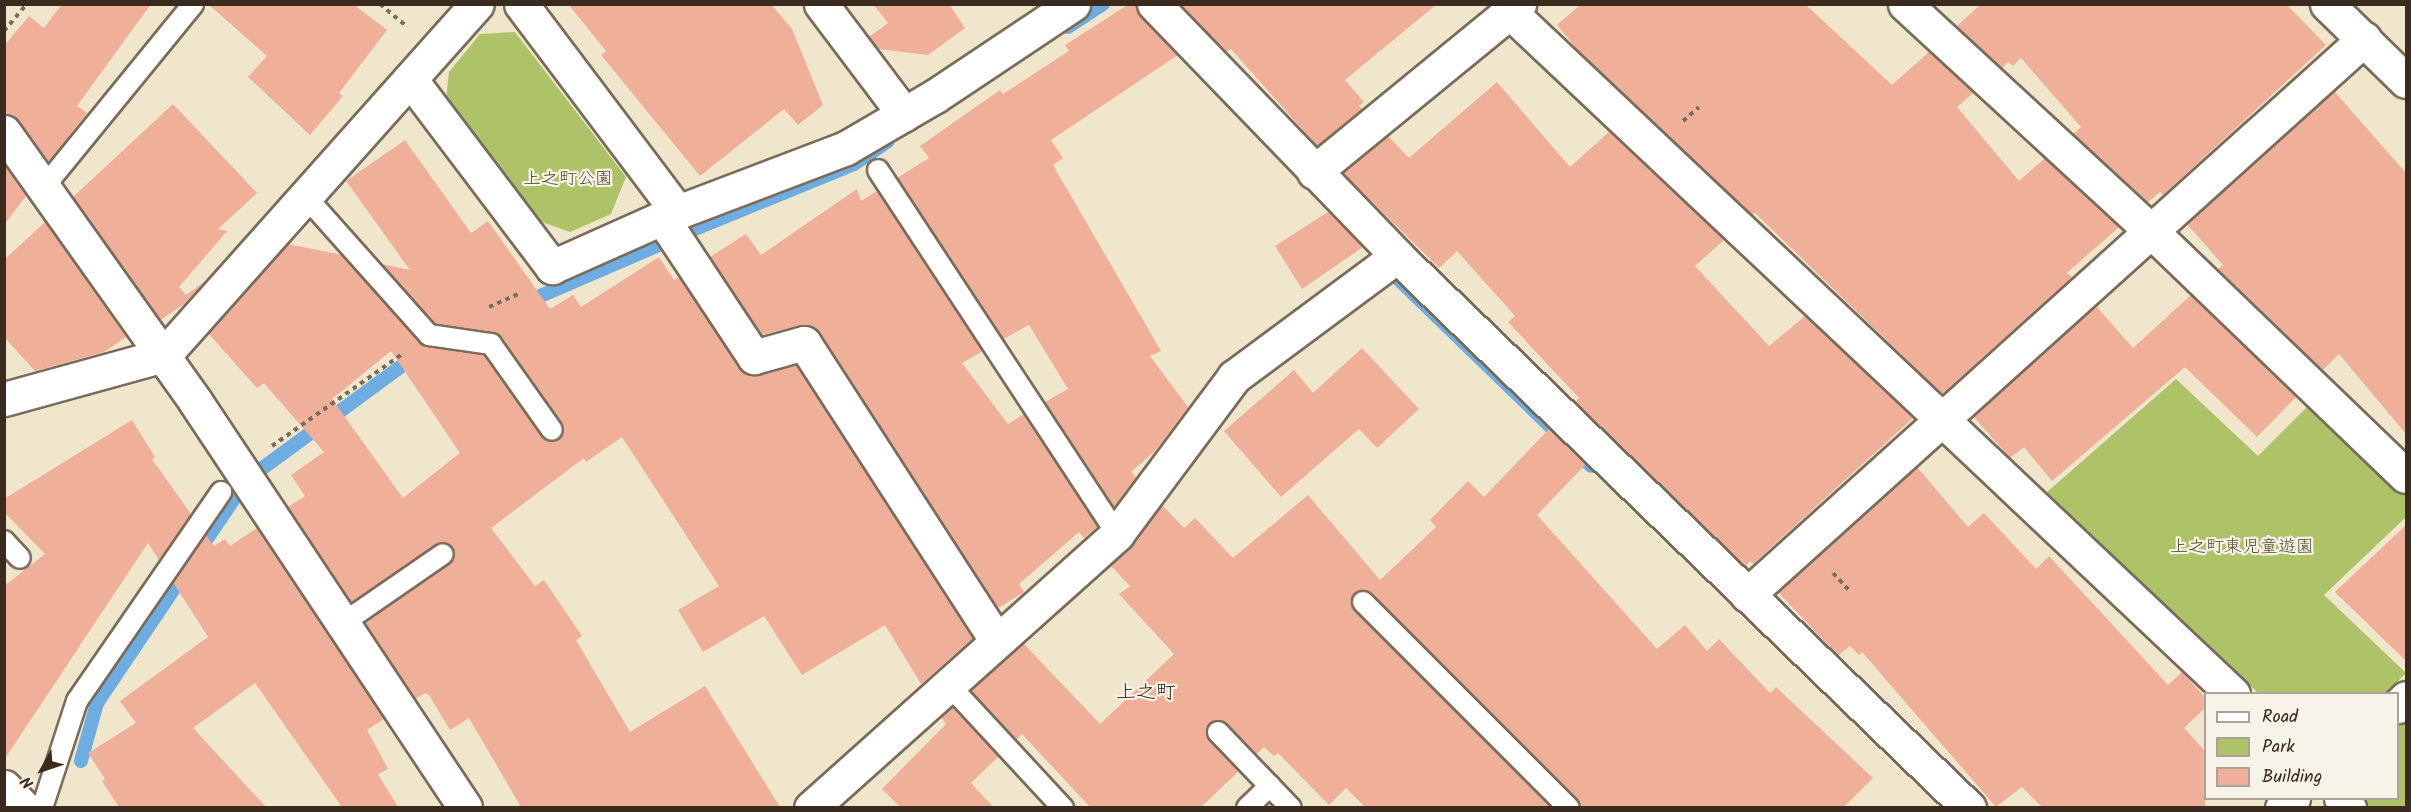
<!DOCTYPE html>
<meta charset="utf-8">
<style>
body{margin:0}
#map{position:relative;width:2411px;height:812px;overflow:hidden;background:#efe6cb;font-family:Kalam,"Klee One",sans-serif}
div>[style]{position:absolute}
.green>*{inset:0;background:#aec367}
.stream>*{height:14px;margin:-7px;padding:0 7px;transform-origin:7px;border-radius:7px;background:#6eade1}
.building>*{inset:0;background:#f0af99}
.path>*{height:4px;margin-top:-2px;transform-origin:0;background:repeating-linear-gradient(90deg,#7a6c5b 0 4.5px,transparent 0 9px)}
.roads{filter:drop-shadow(2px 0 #7a6c5b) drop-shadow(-2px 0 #7a6c5b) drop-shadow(0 2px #7a6c5b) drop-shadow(0 -2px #7a6c5b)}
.lane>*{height:20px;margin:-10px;padding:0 10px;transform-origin:10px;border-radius:10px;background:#fff}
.street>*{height:33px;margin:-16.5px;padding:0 16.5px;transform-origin:16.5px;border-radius:16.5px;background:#fff}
span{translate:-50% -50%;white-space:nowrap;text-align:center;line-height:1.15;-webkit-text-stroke:4.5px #f7f3e8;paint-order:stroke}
.park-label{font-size:18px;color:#585030}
.neighbourhood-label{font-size:20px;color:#3b2a1e}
.frame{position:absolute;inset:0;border:6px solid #3b2a1e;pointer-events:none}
.legend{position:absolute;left:2204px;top:692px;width:195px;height:108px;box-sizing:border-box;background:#f7f3e8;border:2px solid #aca397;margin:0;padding:8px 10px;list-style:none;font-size:18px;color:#3b2a1e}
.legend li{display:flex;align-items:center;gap:12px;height:30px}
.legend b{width:30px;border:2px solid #aca397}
.north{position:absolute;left:12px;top:740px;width:60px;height:60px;-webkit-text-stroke:4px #f7f3e8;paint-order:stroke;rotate:230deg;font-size:16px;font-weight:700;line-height:24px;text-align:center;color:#3b2a1e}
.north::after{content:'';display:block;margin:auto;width:21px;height:27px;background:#3b2a1e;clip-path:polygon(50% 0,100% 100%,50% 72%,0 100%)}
</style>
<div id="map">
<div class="green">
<div style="clip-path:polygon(515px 32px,626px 177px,611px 214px,570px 232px,539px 221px,446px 99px,449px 72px,480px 34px)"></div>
<div style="clip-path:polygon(2176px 379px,2258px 456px,2311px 403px,2406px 495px,2406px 517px,2324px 595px,2406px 673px,2386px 693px,2258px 693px,2046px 493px)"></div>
<div style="clip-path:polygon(2406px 714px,2406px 807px,2369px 807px,2361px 799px,2398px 798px,2398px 722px)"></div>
</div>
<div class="stream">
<div style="left:1068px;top:27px;width:42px;rotate:-33.3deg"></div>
<div style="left:690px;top:231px;width:177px;rotate:-22.2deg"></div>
<div style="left:854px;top:164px;width:40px;rotate:-34deg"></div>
<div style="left:1392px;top:273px;width:277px;rotate:44.1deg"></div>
<div style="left:524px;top:303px;width:149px;rotate:-23.3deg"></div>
<div style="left:260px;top:470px;width:192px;rotate:-36.3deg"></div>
<div style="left:198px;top:552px;width:71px;rotate:-55.9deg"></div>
<div style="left:238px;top:493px;width:14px;rotate:-124deg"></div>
<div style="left:81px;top:761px;width:60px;rotate:-74.6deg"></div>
<div style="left:97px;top:703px;width:159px;rotate:-56deg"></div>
</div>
<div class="building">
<div style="clip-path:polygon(62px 4px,151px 4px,77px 106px,87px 113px,49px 162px,19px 121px,4px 114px,4px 46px,29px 16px,44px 28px)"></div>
<div style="clip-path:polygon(208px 4px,353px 4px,387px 30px,339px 93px,343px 96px,310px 135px,248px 77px,267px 56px)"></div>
<div style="clip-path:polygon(568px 4px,771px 4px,792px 29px,823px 105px,798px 125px,784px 109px,700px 176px,601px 55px,606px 51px)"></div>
<div style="clip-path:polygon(873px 4px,949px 4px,965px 28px,928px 55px,878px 49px,869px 37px,888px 23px)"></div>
<div style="clip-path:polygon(1129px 4px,1136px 4px,1141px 17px,1178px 55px,1051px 140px,1063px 158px,1053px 165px,1161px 351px,1150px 356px,1188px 407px,1155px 451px,1131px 472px,1136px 477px,1114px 507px,1045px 402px,1068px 389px,1029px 325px,1003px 339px,897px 178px,929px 158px,920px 146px,1000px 90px,1003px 94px,1069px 51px,1065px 45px)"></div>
<div style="clip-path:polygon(1181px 4px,1437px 4px,1345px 80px,1364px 102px,1359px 106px,1362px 109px,1317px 146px,1231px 49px,1226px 52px)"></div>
<div style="clip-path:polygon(1581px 4px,1805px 4px,1892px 85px,1929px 52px,1973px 93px,1957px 107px,2019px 181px,2045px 158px,2119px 227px,2067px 273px,2072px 277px,1942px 394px,1755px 213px,1752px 215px,1577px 49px,1557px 25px)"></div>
<div style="clip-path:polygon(1981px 4px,2286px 4px,2326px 45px,2163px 195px,2160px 192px,2148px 202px,2073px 134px,2081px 127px,2021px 58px,2013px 66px,2008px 62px,2002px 68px,1957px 26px)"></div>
<div style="clip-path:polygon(1497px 82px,1570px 167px,1609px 132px,1724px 240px,1695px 266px,1769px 346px,1805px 316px,1913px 418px,1753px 564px,1751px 561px,1745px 566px,1575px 402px,1579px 398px,1508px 322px,1515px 316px,1457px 251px,1439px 268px,1343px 173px,1388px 136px,1409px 158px)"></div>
<div style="clip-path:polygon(2334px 91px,2406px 173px,2406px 434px,2339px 354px,2323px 370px,2218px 269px,2223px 265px,2187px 224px)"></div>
<div style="clip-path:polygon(173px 104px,257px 193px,218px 229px,227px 231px,179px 287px,186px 295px,204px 282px,183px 305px,160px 320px,73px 197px)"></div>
<div style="clip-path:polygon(evenodd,405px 140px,471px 233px,488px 221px,550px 309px,573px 295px,581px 307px,659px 257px,674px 280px,679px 277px,747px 374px,759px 375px,796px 365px,973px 638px,921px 684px,885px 625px,802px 675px,764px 616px,703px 652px,678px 610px,719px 586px,622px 437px,586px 462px,584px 458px,491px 528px,535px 586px,544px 580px,582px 636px,576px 640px,630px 732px,705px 686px,780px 807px,521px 807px,469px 718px,450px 730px,429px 695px,425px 693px,415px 699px,365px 623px,450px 564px,455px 554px,452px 547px,443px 542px,436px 544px,351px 603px,288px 507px,305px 496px,291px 475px,324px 452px,264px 383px,257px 388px,208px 333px,288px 244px,342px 255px,420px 343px,484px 355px,543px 437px,554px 442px,563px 434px,562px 423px,500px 337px,435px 324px,382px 264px,410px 270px,346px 181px,405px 140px,391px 351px,460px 453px,403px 498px,332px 399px,391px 351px)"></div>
<div style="clip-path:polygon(4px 165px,26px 196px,4px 225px)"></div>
<div style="clip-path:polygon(857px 189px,861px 201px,877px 191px,983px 351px,962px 363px,1008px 424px,1024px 414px,1098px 526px,1084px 538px,1079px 532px,1019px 584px,1024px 592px,998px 608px,820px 333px,811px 326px,800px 325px,762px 335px,710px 257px,746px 234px,761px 255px)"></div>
<div style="clip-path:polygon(1328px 212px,1363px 247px,1302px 289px,1275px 246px)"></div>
<div style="clip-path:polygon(45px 222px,126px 337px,104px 352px,35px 371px,4px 337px,4px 260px)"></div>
<div style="clip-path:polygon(2191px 295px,2296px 397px,2257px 437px,2185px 367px,2052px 481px,2024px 447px,2010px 458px,1973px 416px,2096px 306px,2133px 348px)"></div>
<div style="clip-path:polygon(1362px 348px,1419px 409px,1377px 448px,1359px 429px,1281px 497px,1224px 431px,1294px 370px,1313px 393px)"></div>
<div style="clip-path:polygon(132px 420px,155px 457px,152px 459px,191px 514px,159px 560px,148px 543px,4px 760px,4px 586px,45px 554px,4px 512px,4px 499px)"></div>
<div style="clip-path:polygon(1549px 429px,1586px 464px,1537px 515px,1657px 649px,1685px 625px,1707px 651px,1719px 639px,1770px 693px,1776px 687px,1873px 778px,1844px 807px,1581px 807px,1577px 800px,1366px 590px,1352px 598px,1355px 610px,1552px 807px,1365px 807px,1346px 788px,1329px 805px,1278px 753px,1274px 756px,1264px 747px,1256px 755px,1227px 724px,1216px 720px,1207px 728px,1207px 735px,1239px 771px,1201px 807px,1090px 807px,1022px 734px,1016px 740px,970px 690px,1023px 643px,1100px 724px,1174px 654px,1119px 594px,1130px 586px,1110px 565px,1132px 545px,1162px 505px,1184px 528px,1195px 518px,1233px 558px,1308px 495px,1380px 580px,1436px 527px,1430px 520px,1468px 481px,1484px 497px)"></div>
<div style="clip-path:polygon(1917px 467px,1968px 527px,1984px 513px,2036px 569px,2049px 556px,2168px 685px,2182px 672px,2205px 697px,2205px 708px,2184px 728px,2205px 751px,2205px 807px,2042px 807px,2022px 787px,1996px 807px,1862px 652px,1859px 655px,1850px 646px,1838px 656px,1778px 592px)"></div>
<div style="clip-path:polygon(2406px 525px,2406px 661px,2335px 592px)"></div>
<div style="clip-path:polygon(257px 528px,384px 719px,367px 730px,388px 769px,378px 774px,398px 807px,342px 807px,255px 683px,193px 728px,266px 807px,119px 807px,102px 781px,105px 779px,88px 753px,136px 723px,120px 701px,208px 637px,173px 582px,206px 535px,214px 546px,225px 539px,230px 546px)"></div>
<div style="clip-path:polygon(953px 706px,999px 756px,971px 783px,993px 807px,900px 807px,882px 789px,946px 724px,941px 717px)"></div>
</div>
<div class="path">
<div style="left:380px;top:4px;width:33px;rotate:40deg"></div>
<div style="left:4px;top:31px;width:35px;rotate:-50deg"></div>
<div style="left:1683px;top:121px;width:21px;rotate:-41deg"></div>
<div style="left:489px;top:307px;width:34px;rotate:-24deg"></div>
<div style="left:272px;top:446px;width:158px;rotate:-35.2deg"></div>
<div style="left:1833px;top:573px;width:23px;rotate:47deg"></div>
</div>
<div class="roads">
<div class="lane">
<div style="left:878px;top:170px;width:435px;rotate:56.7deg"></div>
<div style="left:44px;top:187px;width:236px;rotate:-50.8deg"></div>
<div style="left:306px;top:197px;width:185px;rotate:48.3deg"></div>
<div style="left:429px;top:335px;width:63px;rotate:8.3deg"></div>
<div style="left:491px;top:344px;width:105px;rotate:54.7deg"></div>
<div style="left:4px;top:541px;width:23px;rotate:47deg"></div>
<div style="left:1363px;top:602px;width:291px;rotate:45deg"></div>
<div style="left:343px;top:623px;width:121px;rotate:-34.6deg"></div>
<div style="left:949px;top:685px;width:168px;rotate:47.2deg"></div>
<div style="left:1218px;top:732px;width:105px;rotate:46.2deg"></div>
<div style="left:42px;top:808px;width:113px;rotate:-71.9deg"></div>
<div style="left:77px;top:701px;width:254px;rotate:-55.4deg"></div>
<div style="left:1247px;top:808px;width:32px;rotate:-44deg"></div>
</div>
<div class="street">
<div style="left:521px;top:4px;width:261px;rotate:53deg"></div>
<div style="left:821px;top:4px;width:138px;rotate:53deg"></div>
<div style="left:1154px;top:4px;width:350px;rotate:46deg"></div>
<div style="left:1397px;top:256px;width:795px;rotate:43.98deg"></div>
<div style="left:1905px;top:4px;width:332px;rotate:42.7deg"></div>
<div style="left:2149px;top:229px;width:356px;rotate:43.9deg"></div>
<div style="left:2327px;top:4px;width:110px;rotate:44.3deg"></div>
<div style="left:1510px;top:12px;width:994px;rotate:43.33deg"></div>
<div style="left:410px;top:79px;width:236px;rotate:52.9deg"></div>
<div style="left:552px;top:267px;width:120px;rotate:-24deg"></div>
<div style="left:662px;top:218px;width:197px;rotate:-20.8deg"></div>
<div style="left:846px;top:148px;width:103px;rotate:-30.3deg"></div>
<div style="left:935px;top:96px;width:166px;rotate:-33.7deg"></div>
<div style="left:4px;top:132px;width:330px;rotate:54.6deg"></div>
<div style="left:195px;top:401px;width:488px;rotate:56.4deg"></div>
<div style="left:1314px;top:172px;width:265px;rotate:-39.3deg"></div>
<div style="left:662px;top:218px;width:167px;rotate:56.5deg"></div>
<div style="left:754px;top:357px;width:52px;rotate:-15.6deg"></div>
<div style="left:804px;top:343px;width:355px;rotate:57.1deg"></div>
<div style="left:4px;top:399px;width:166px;rotate:-15.4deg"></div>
<div style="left:164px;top:355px;width:470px;rotate:-48.3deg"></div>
<div style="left:1747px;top:595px;width:831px;rotate:-42.02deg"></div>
<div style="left:2398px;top:706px;width:11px;rotate:-45deg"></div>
<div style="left:4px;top:787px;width:29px;rotate:46deg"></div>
<div style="left:2341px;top:798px;width:13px;rotate:51deg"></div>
<div style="left:811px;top:808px;width:411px;rotate:-41.8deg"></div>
<div style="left:1117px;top:534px;width:196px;rotate:-53.3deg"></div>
<div style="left:1234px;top:377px;width:203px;rotate:-36.6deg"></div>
<div style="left:2282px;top:808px;width:15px;rotate:-42deg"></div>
</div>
</div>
<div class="park-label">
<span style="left:568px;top:180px">上之町公園</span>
<span style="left:2242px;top:548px">上之町東児童遊園</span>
</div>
<div class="neighbourhood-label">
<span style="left:1146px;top:693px">上之町</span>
</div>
<div class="frame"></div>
<ul class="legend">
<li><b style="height:8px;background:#fff"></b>Road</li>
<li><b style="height:16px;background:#aec367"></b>Park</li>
<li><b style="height:16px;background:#f0af99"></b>Building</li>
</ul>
<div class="north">N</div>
</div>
